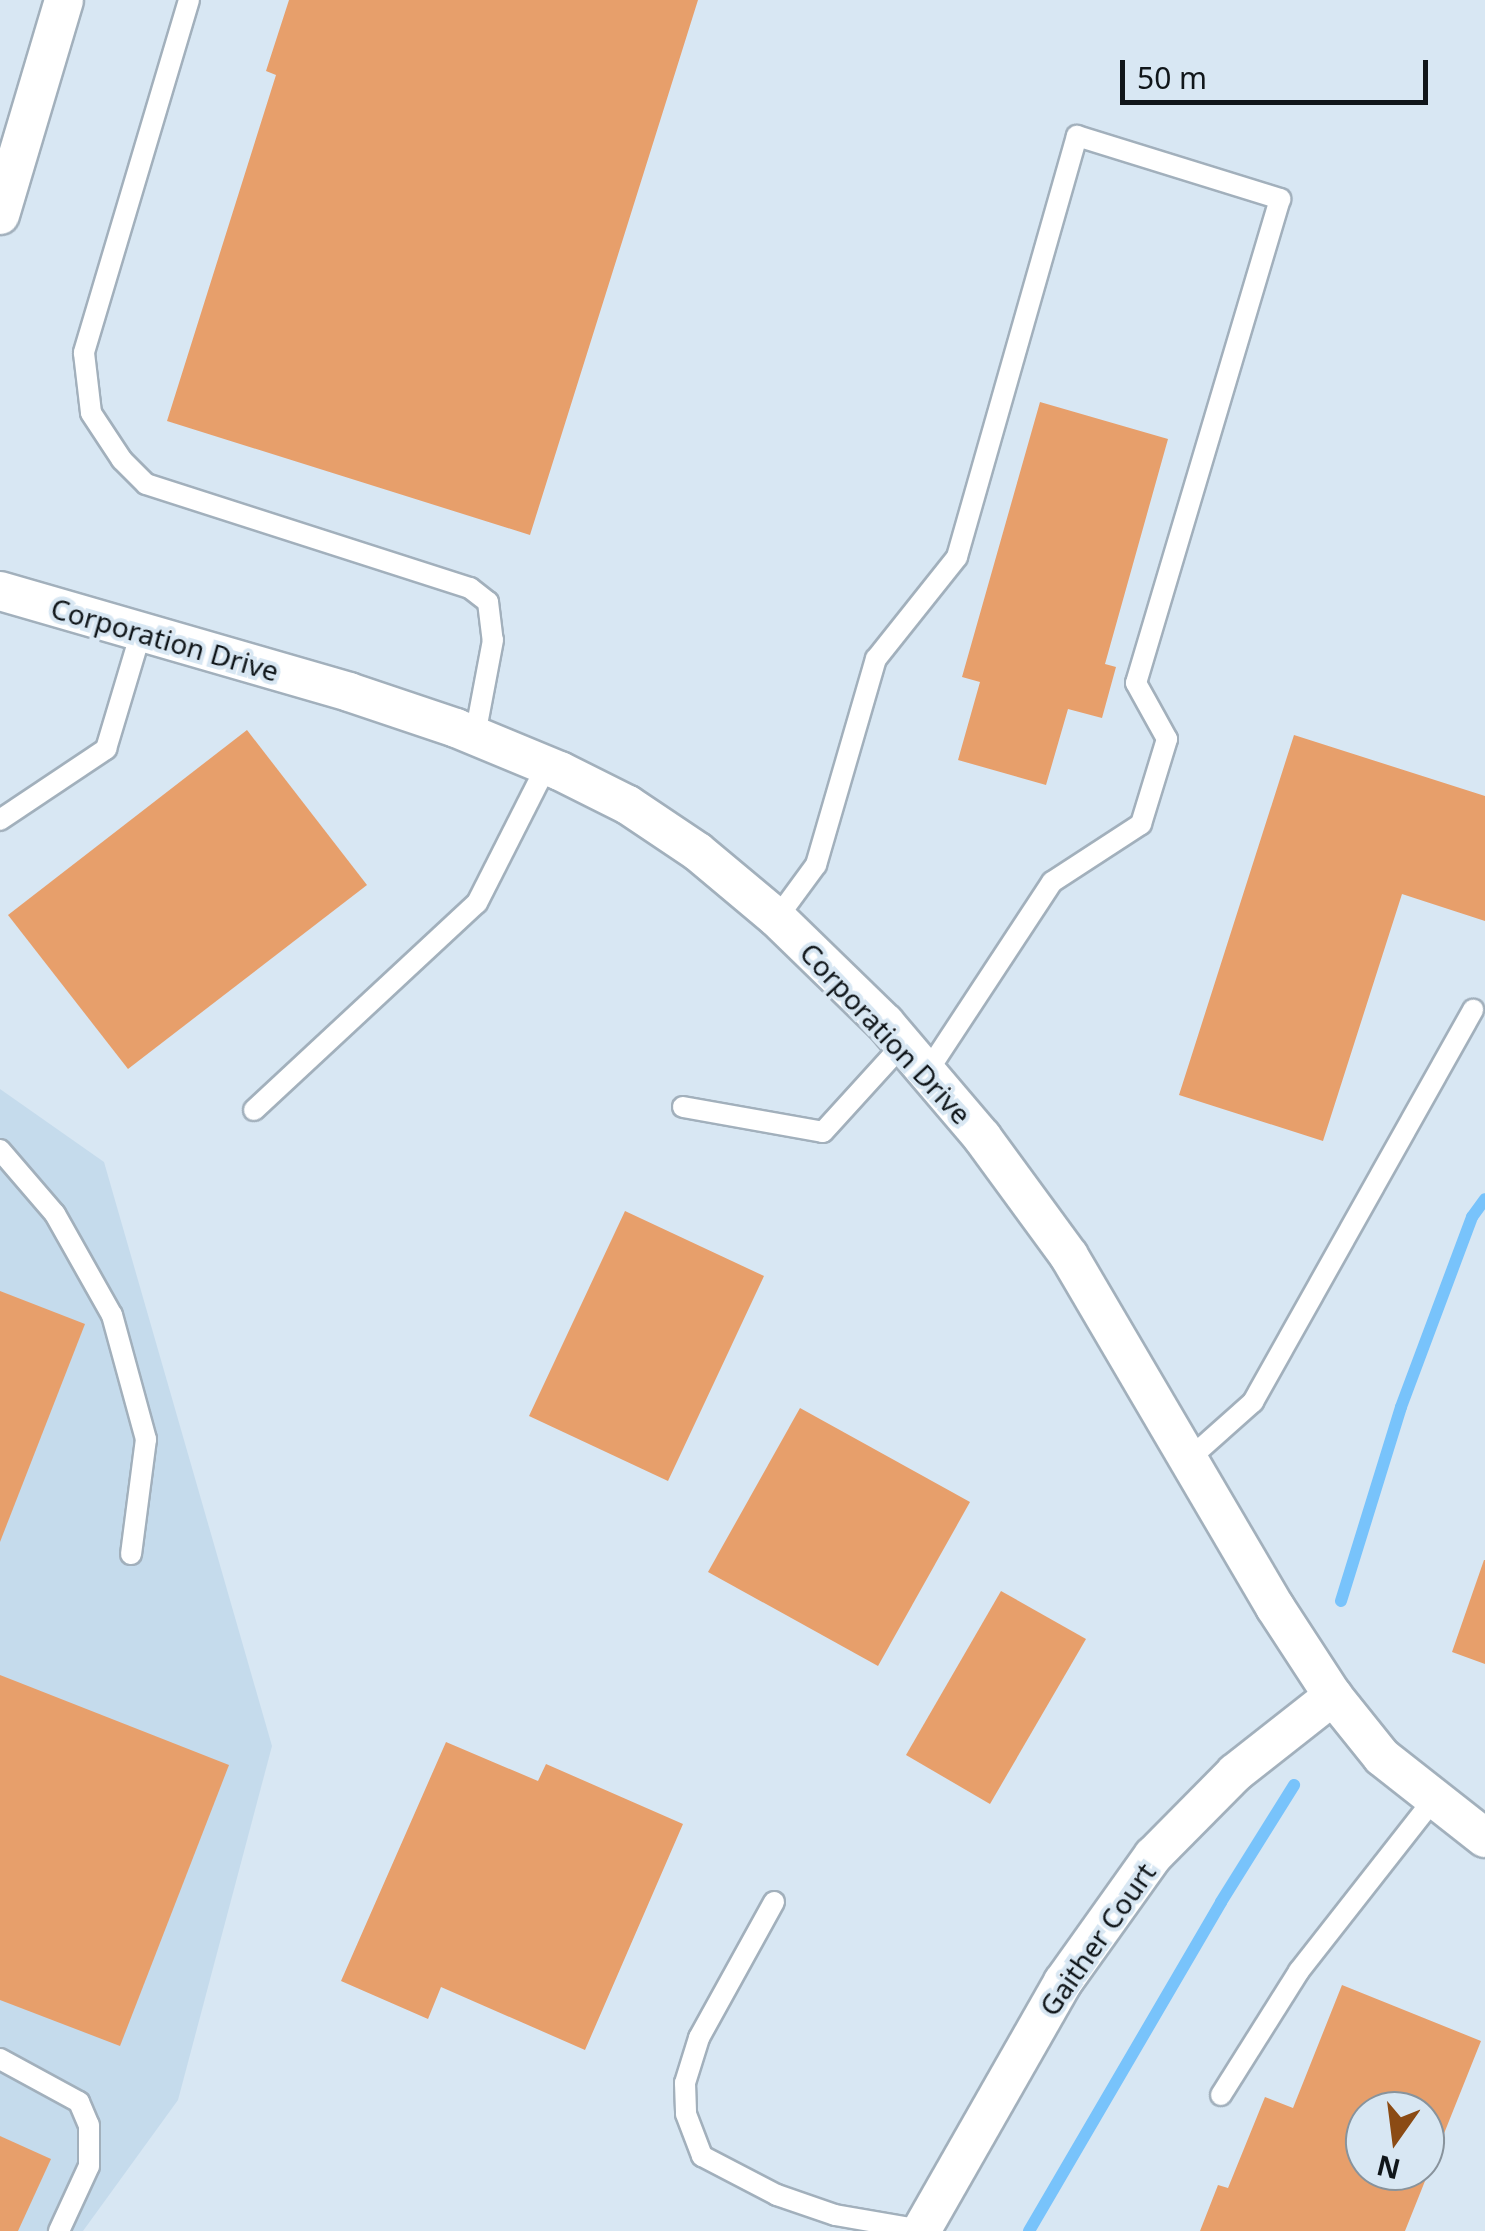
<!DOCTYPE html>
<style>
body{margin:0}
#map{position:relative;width:1485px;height:2231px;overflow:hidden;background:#d8e7f3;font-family:"Noto Sans",sans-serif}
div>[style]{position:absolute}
.built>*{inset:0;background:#c5dbec}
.stream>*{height:12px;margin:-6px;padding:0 6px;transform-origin:6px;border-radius:6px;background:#78c3fb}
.building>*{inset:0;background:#e79f6b}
.roads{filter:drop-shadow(2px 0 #a2b0bc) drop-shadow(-2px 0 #a2b0bc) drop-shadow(0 2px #a2b0bc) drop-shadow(0 -2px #a2b0bc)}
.lane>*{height:20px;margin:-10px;padding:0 10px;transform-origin:10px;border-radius:10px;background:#fff}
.street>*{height:38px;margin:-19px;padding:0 19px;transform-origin:19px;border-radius:19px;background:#fff}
span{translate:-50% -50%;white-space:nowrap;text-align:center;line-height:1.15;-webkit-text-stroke:8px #d8e7f3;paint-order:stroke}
.street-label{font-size:28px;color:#10161a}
.north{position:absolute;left:1345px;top:2091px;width:100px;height:100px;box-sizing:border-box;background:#d8e7f3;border:2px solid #88939c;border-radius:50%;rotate:194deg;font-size:28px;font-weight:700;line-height:40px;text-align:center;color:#10161a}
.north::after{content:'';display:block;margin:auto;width:35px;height:45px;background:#8b4b14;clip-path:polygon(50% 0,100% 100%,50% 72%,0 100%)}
.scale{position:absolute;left:1120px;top:60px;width:308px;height:45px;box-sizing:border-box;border:5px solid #10161a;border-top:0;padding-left:12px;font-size:30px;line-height:35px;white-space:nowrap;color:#10161a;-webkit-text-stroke:8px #d8e7f3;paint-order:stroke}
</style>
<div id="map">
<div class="built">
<div style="clip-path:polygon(0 1089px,104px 1162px,272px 1746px,178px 2100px,83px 2231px,0 2231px)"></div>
</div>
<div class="stream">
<div style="left:1341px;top:1601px;width:203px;rotate:-72.8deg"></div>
<div style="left:1401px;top:1407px;width:203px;rotate:-69.5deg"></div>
<div style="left:1472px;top:1217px;width:22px;rotate:-54deg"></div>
<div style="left:1029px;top:2231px;width:381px;rotate:-59.7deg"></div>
<div style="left:1221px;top:1902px;width:138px;rotate:-58deg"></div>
</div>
<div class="building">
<div style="clip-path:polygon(289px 0,698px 0,530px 535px,167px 421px,276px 75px,266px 71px)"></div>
<div style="clip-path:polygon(1040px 402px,1168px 439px,1105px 664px,1116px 667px,1102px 718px,1068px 709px,1046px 785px,958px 760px,980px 682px,962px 677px)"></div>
<div style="clip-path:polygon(247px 730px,367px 885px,128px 1069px,8px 915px)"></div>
<div style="clip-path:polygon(1294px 735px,1485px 796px,1485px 921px,1402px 894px,1323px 1141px,1179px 1095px)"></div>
<div style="clip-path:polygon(625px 1211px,764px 1276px,668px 1481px,529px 1416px)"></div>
<div style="clip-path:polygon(0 1291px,85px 1324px,0 1542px)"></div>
<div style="clip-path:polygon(800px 1408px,970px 1502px,878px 1666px,708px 1572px)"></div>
<div style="clip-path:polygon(1484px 1560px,1485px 1560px,1485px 1664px,1452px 1652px)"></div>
<div style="clip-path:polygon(1001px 1591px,1086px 1639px,990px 1804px,906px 1755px)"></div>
<div style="clip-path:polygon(0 1675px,229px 1765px,120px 2046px,0 2000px)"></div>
<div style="clip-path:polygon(446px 1742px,538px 1781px,546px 1764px,683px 1824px,585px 2050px,441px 1987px,428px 2019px,341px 1981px)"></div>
<div style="clip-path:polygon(evenodd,1342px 1985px,1481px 2041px,1405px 2231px,1200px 2231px,1218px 2185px,1228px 2188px,1265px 2097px,1293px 2108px,1342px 1985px,1365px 2111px,1425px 2111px,1425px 2171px,1365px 2171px,1365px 2111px)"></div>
<div style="clip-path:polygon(0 2136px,51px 2159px,18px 2231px,0 2231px)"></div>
</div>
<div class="roads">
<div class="lane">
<div style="left:189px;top:0;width:368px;rotate:106.6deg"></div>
<div style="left:84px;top:353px;width:60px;rotate:83.3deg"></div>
<div style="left:91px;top:413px;width:56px;rotate:56.6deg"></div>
<div style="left:122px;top:460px;width:34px;rotate:45deg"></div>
<div style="left:146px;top:484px;width:340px;rotate:17.8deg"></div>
<div style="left:470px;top:588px;width:23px;rotate:38deg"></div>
<div style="left:488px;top:602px;width:38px;rotate:83deg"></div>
<div style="left:493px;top:640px;width:97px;rotate:100.7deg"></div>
<div style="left:0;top:820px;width:128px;rotate:-33.8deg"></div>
<div style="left:106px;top:749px;width:122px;rotate:-73.3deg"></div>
<div style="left:777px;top:918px;width:66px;rotate:-53.7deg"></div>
<div style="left:816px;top:865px;width:215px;rotate:-73.8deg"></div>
<div style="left:876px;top:659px;width:130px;rotate:-51.5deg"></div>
<div style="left:957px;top:557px;width:438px;rotate:-74.1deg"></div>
<div style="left:1077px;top:136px;width:213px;rotate:17.2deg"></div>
<div style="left:1280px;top:199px;width:505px;rotate:106.57deg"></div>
<div style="left:1136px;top:683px;width:64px;rotate:61deg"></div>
<div style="left:1167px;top:739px;width:89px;rotate:107deg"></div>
<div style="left:1141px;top:824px;width:106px;rotate:146.9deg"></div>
<div style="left:1052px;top:882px;width:227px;rotate:123.3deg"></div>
<div style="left:683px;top:1107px;width:142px;rotate:10.1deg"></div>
<div style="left:823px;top:1132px;width:119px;rotate:-47.7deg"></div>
<div style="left:254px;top:1110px;width:304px;rotate:-42.9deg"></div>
<div style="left:477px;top:903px;width:155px;rotate:-63.1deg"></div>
<div style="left:0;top:1150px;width:84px;rotate:49.3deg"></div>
<div style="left:55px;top:1214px;width:116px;rotate:60.6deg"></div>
<div style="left:112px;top:1315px;width:129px;rotate:74.7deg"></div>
<div style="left:146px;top:1439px;width:116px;rotate:97.4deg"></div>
<div style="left:1189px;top:1459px;width:86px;rotate:-41.7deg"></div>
<div style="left:1253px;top:1402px;width:450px;rotate:-60.7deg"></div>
<div style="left:774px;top:1902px;width:155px;rotate:118.9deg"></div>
<div style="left:699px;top:2038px;width:47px;rotate:107.3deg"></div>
<div style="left:685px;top:2083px;width:31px;rotate:88deg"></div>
<div style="left:686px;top:2114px;width:45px;rotate:69.1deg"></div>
<div style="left:702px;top:2156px;width:85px;rotate:27.5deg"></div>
<div style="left:777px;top:2195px;width:61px;rotate:19deg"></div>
<div style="left:835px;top:2215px;width:87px;rotate:9.9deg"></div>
<div style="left:0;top:2059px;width:90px;rotate:28.6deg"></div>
<div style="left:79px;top:2102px;width:25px;rotate:67deg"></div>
<div style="left:89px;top:2125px;width:41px;rotate:90deg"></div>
<div style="left:89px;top:2166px;width:72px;rotate:114.8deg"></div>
<div style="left:1221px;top:2095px;width:146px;rotate:-57.8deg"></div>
<div style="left:1299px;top:1971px;width:217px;rotate:-51.9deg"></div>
</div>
<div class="street">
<div style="left:0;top:215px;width:224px;rotate:-73.4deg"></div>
<div style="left:0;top:591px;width:363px;rotate:16.1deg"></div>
<div style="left:349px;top:692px;width:113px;rotate:18.6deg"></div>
<div style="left:456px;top:728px;width:113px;rotate:22.5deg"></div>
<div style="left:560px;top:771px;width:76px;rotate:26.6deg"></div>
<div style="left:628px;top:805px;width:84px;rotate:33.9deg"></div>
<div style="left:698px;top:852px;width:103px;rotate:39.9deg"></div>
<div style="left:777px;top:918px;width:151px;rotate:44.2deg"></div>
<div style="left:885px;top:1023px;width:150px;rotate:49.6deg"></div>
<div style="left:982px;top:1137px;width:147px;rotate:53.8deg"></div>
<div style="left:1069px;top:1256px;width:407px;rotate:59.6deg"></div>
<div style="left:1275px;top:1607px;width:106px;rotate:56.9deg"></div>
<div style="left:1333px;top:1696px;width:78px;rotate:51.2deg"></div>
<div style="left:1382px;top:1757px;width:131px;rotate:38.2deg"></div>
<div style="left:921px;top:2231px;width:287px;rotate:-60.3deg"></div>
<div style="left:1063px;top:1982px;width:155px;rotate:-54.5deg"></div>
<div style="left:1153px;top:1856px;width:117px;rotate:-45.3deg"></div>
<div style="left:1235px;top:1773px;width:125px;rotate:-38.2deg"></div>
</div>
</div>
<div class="street-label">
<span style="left:165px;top:639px;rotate:16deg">Corporation Drive</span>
<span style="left:886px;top:1033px;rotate:47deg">Corporation Drive</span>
<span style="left:1097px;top:1939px;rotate:-55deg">Gaither Court</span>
</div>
<div class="north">N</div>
<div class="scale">50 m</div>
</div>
